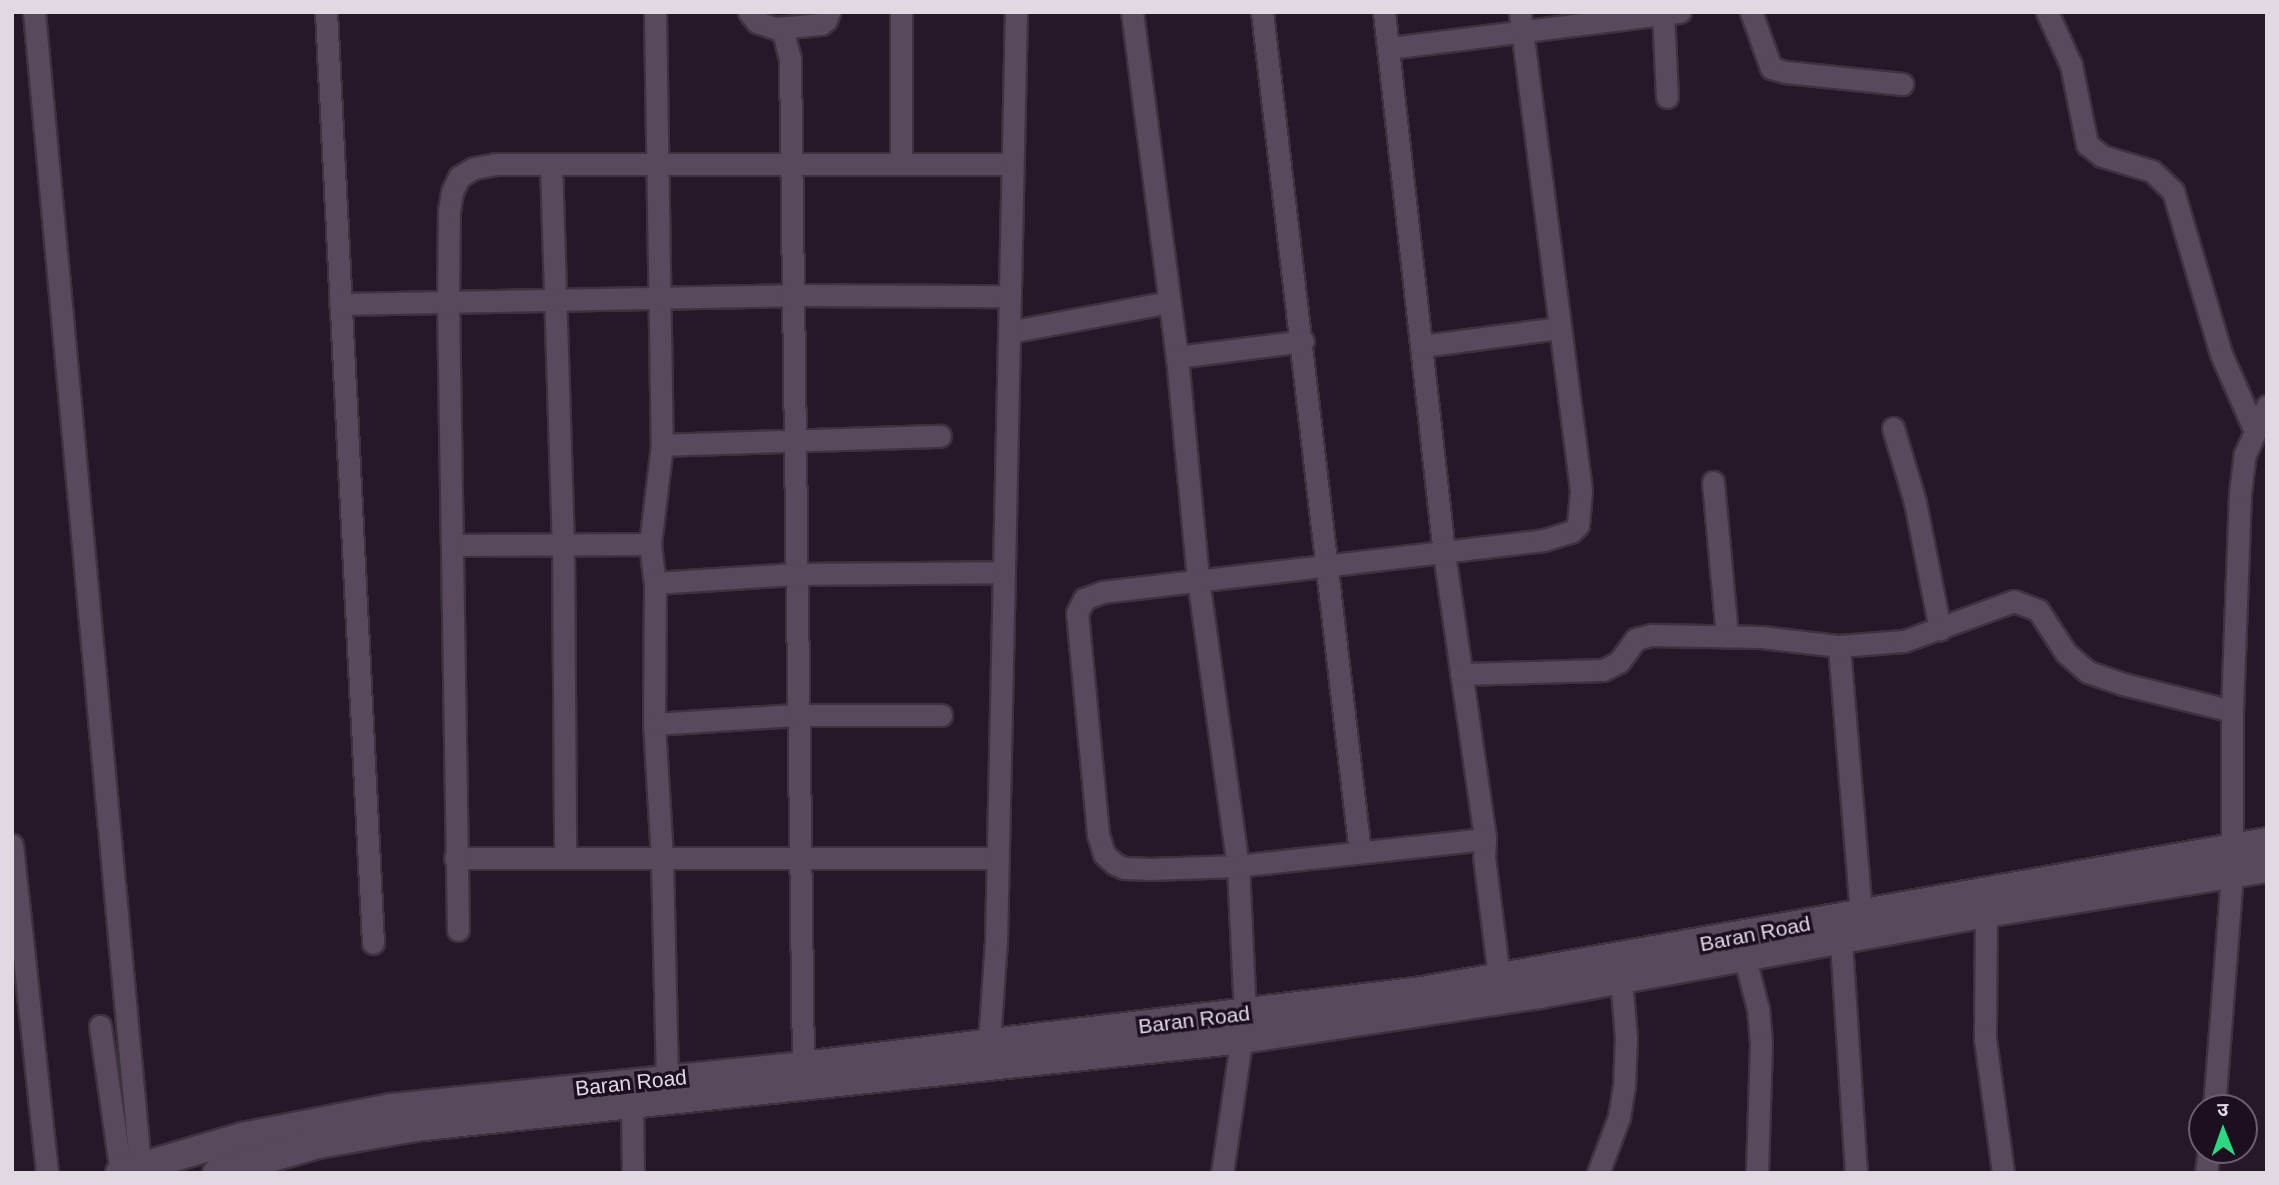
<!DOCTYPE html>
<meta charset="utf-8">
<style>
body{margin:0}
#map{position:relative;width:2279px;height:1185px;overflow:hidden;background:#261829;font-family:Helvetica,"Noto Sans Devanagari",sans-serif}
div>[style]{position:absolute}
.roads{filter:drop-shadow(2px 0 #3d333f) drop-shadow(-2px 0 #3d333f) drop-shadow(0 2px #3d333f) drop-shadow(0 -2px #3d333f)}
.street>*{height:21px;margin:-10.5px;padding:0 10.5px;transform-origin:10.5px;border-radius:10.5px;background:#59495d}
.secondary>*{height:28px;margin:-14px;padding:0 14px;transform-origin:14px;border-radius:14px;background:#59495d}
span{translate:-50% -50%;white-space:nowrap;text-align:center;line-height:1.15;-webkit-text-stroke:7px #1c0f1f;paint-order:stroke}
.street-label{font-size:21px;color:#e1d8e3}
.frame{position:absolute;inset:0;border:14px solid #e1d8e3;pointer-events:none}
.north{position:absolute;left:2188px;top:1094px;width:70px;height:70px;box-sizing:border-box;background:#1c0f1f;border:2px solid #6b5f6d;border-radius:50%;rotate:359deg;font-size:19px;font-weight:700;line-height:28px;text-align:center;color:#e1d8e3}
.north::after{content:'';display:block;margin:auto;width:24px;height:32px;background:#2ed883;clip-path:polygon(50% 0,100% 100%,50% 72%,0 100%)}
</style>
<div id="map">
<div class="roads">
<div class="street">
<div style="left:34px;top:12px;width:1159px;rotate:84.75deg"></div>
<div style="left:326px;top:12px;width:932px;rotate:87.11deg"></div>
<div style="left:655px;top:12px;width:433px;rotate:89.1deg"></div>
<div style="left:662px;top:445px;width:100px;rotate:96.9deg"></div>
<div style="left:650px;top:544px;width:39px;rotate:83deg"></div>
<div style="left:655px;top:583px;width:141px;rotate:90.4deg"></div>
<div style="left:654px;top:724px;width:136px;rotate:86.6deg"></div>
<div style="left:662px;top:860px;width:219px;rotate:88.7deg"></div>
<div style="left:749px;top:12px;width:13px;rotate:51deg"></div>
<div style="left:757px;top:22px;width:28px;rotate:19deg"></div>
<div style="left:783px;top:31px;width:29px;rotate:76deg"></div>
<div style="left:790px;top:59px;width:1007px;rotate:89.26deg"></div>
<div style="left:1132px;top:12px;width:348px;rotate:82.6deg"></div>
<div style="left:1177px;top:357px;width:223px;rotate:84.6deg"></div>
<div style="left:1198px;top:579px;width:290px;rotate:82.1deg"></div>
<div style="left:1238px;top:866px;width:148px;rotate:87.3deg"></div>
<div style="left:1245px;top:1014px;width:161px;rotate:98.2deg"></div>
<div style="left:1262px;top:12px;width:846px;rotate:83.35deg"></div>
<div style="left:1384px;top:12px;width:544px;rotate:83.67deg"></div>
<div style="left:1444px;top:553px;width:289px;rotate:81.8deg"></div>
<div style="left:1485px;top:839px;width:18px;rotate:93deg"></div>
<div style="left:1484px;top:857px;width:122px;rotate:82.9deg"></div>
<div style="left:1663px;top:12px;width:85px;rotate:87.3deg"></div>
<div style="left:1751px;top:12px;width:59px;rotate:70.3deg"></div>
<div style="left:1771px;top:68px;width:16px;rotate:15deg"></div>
<div style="left:1786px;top:72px;width:117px;rotate:5.9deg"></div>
<div style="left:2047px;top:12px;width:58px;rotate:65.6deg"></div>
<div style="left:2071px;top:65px;width:81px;rotate:78.6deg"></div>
<div style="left:2087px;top:144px;width:19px;rotate:39deg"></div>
<div style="left:2102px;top:156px;width:52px;rotate:16.7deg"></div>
<div style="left:2152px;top:171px;width:29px;rotate:44deg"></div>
<div style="left:2173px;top:191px;width:170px;rotate:73.6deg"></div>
<div style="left:2221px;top:354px;width:84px;rotate:66.2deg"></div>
<div style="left:777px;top:28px;width:44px;rotate:-5.2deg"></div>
<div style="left:821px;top:24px;width:6px;rotate:-39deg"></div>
<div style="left:826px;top:20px;width:9px;rotate:-69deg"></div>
<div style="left:1389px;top:48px;width:293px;rotate:-7.1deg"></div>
<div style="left:901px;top:163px;width:151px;rotate:-90deg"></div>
<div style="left:551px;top:164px;width:381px;rotate:88.2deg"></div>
<div style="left:563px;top:545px;width:313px;rotate:89.6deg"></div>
<div style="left:340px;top:304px;width:451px;rotate:-1.1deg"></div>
<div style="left:791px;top:295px;width:219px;rotate:0.3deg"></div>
<div style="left:1009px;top:332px;width:163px;rotate:-10.6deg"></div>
<div style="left:1422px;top:346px;width:137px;rotate:-7.5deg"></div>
<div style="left:1177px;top:357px;width:127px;rotate:-7.2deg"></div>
<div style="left:1893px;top:428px;width:77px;rotate:73.4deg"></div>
<div style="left:1915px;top:502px;width:130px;rotate:78.9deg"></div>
<div style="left:662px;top:445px;width:278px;rotate:-1.9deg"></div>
<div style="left:1713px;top:482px;width:155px;rotate:84.8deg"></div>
<div style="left:453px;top:545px;width:197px;rotate:-0.3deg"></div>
<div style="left:655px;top:583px;width:139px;rotate:-3.7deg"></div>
<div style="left:794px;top:574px;width:210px;rotate:-0.5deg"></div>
<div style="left:1839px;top:646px;width:268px;rotate:85.3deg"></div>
<div style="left:1461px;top:674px;width:142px;rotate:-1.6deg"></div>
<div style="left:1603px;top:670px;width:18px;rotate:-27deg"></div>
<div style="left:1619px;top:662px;width:29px;rotate:-54deg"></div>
<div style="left:1636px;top:639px;width:16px;rotate:-15deg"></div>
<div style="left:1651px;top:635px;width:110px;rotate:1deg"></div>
<div style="left:1761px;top:637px;width:79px;rotate:6.6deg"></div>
<div style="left:1839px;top:646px;width:65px;rotate:-4.4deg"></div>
<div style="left:1904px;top:641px;width:117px;rotate:-20deg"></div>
<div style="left:2014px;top:601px;width:26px;rotate:21deg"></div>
<div style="left:2038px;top:610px;width:51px;rotate:56.9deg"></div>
<div style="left:2066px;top:653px;width:29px;rotate:41deg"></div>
<div style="left:2088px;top:672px;width:37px;rotate:19deg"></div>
<div style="left:2123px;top:684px;width:112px;rotate:13.9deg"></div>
<div style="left:654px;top:724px;width:142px;rotate:-3.6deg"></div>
<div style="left:796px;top:715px;width:145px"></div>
<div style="left:1485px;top:839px;width:248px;rotate:173.8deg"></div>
<div style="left:1238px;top:866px;width:88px;rotate:178deg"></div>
<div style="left:1150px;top:869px;width:26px;rotate:-178deg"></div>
<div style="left:1124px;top:868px;width:10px;rotate:-156deg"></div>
<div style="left:1115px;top:864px;width:15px;rotate:-138deg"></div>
<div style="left:1104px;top:854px;width:21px;rotate:-107deg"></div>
<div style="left:1098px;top:834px;width:222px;rotate:-95.4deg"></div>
<div style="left:1077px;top:613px;width:16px;rotate:-63deg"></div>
<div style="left:1084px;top:599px;width:19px;rotate:-21deg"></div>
<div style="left:1102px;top:592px;width:445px;rotate:-6.7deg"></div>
<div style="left:1544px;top:540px;width:28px;rotate:-17deg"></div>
<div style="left:1571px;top:532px;width:10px;rotate:-45deg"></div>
<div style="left:1578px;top:525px;width:35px;rotate:-85deg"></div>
<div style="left:1581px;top:490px;width:482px;rotate:-97.3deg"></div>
<div style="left:12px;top:845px;width:330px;rotate:83.9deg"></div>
<div style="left:455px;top:858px;width:543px"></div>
<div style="left:1986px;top:913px;width:126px;rotate:90.5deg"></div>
<div style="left:1985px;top:1039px;width:135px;rotate:82.3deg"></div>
<div style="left:458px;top:930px;width:627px;rotate:-90.91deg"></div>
<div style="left:448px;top:303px;width:92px;rotate:-89.4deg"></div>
<div style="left:449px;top:211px;width:19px;rotate:-81deg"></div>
<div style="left:452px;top:192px;width:17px;rotate:-65deg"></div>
<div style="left:459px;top:177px;width:17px;rotate:-31deg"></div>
<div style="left:474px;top:168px;width:22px;rotate:-10deg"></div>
<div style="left:496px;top:164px;width:516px"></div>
<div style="left:1841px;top:941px;width:232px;rotate:86.3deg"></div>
<div style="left:1745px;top:959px;width:52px;rotate:75.4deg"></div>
<div style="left:1758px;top:1009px;width:35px;rotate:85deg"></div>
<div style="left:1761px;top:1044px;width:129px;rotate:91.8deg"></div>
<div style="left:100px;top:1026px;width:148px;rotate:81.9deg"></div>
<div style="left:989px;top:1043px;width:102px;rotate:-86.1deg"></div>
<div style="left:996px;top:941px;width:929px;rotate:-88.77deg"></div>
<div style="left:632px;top:1104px;width:69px;rotate:89.2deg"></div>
<div style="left:2214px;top:1108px;width:234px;rotate:-85.6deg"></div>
<div style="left:2232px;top:875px;width:164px;rotate:-90deg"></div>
<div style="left:2232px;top:711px;width:218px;rotate:-87.9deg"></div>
<div style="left:2240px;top:493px;width:39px;rotate:-83deg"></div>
<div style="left:2245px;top:454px;width:53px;rotate:-65.4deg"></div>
<div style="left:1598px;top:1173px;width:60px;rotate:-69.4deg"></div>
<div style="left:1619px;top:1117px;width:30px;rotate:-81deg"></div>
<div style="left:1624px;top:1087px;width:49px;rotate:-87.7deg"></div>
<div style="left:1626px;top:1038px;width:58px;rotate:-94.9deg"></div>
<div style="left:2206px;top:1173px;width:23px;rotate:-83deg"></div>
</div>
<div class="secondary">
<div style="left:120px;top:1173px;width:127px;rotate:-16.4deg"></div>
<div style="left:242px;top:1137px;width:152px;rotate:-11deg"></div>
<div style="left:391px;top:1108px;width:414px;rotate:-5.8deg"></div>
<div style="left:803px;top:1066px;width:624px;rotate:-6.91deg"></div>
<div style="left:1422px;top:991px;width:858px;rotate:-10deg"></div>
<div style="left:217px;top:1173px;width:105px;rotate:-16deg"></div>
<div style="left:318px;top:1144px;width:98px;rotate:-9.9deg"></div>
<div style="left:415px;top:1127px;width:832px;rotate:-6.07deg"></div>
<div style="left:1242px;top:1039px;width:301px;rotate:-8.6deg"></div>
<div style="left:1540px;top:994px;width:453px;rotate:-10.3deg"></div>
<div style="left:1986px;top:913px;width:285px;rotate:-9.1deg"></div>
</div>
</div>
<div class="street-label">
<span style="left:1755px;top:934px;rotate:-11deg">Baran Road</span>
<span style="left:1194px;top:1020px;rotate:-7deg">Baran Road</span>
<span style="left:631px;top:1083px;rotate:-6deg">Baran Road</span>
</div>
<div class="frame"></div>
<div class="north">उ</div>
</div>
